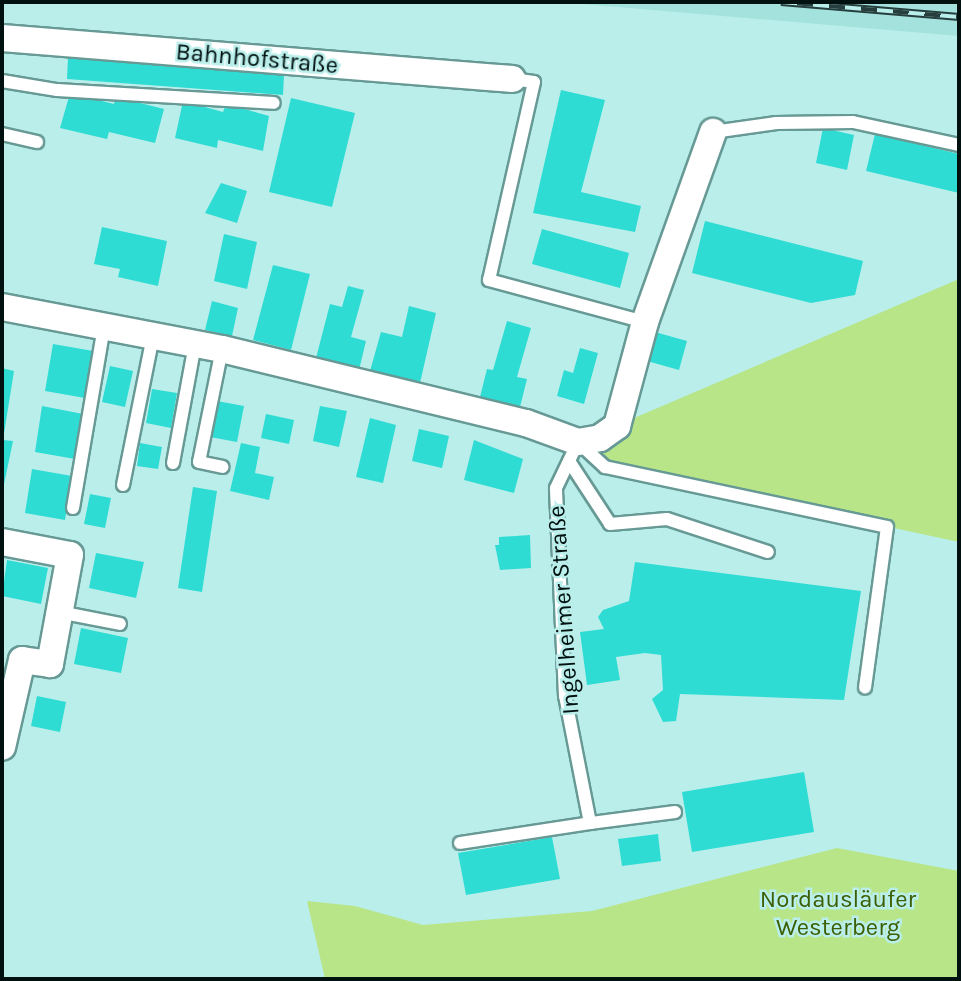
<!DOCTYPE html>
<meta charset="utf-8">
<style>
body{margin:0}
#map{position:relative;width:961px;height:981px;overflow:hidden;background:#baeeea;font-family:Karla,sans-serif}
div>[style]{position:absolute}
.built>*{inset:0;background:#a4e2dd}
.green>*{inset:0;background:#b7e588}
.building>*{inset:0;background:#2fdcd4}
.roads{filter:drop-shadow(2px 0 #679995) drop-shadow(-2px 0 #679995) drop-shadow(0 2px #679995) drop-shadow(0 -2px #679995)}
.lane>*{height:12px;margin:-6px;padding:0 6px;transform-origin:6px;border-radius:6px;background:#fff}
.street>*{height:26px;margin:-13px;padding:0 13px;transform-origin:13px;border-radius:13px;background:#fff}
.rail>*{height:8px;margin-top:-4px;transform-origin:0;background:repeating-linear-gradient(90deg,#baeeea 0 16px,#263e3d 0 32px);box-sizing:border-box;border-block:2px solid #263e3d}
span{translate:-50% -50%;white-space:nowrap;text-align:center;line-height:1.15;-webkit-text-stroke:5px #baeeea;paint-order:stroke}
.street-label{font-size:24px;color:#001110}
.park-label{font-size:24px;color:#3c5f03}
.frame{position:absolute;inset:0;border:4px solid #001110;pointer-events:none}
</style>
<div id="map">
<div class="built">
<div style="clip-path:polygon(559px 2px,959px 2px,959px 36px)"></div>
</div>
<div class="green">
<div style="clip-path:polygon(959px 279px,959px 542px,605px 466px,578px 442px)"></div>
<div style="clip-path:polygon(837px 848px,959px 871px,959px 979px,325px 979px,307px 901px,355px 906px,423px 925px,592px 911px)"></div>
</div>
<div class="building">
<div style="clip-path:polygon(68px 58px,284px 75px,283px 95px,67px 79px)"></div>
<div style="clip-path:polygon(561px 90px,605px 100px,581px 192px,641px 206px,635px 232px,533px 213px)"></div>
<div style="clip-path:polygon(70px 93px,114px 104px,116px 97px,164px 109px,155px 143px,109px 132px,107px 139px,60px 128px)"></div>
<div style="clip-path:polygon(291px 98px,355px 113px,332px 207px,269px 192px)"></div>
<div style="clip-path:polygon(183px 101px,223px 112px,226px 104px,269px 116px,263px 151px,218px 140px,217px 148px,175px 138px)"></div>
<div style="clip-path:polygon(823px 128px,854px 135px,847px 170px,816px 163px)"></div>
<div style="clip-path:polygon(875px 134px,959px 154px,959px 193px,866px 171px)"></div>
<div style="clip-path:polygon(221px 183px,247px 191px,237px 223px,205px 213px)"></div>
<div style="clip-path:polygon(705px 221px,863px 261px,855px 295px,811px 303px,692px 273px)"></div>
<div style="clip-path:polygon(102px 227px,167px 241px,158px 286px,118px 277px,120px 269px,94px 264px)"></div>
<div style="clip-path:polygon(542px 229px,629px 253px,620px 288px,532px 264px)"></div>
<div style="clip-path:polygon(224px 234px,257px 242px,247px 289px,214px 281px)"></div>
<div style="clip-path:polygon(273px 265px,310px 274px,291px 350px,253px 340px)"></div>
<div style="clip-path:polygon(348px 286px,364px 290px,351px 337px,366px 341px,359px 370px,316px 358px,330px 304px,342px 307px)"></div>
<div style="clip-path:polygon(212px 301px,238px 308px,232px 336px,205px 330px)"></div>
<div style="clip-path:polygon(409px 306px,436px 313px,420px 383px,370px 371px,381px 332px,402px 337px)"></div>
<div style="clip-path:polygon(507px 321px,531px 328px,517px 377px,527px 379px,520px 407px,480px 397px,487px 369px,493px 370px)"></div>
<div style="clip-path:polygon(655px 332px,687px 341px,679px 370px,647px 361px)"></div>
<div style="clip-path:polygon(53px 344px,93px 351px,85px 398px,45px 391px)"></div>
<div style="clip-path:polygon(580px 348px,598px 353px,584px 404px,557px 396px,564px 370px,573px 373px)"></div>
<div style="clip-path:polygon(110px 366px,133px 371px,125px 407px,102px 402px)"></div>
<div style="clip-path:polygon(2px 368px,14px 371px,3px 440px,13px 441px,2px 494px)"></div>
<div style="clip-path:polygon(152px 389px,177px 393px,171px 428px,146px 423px)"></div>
<div style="clip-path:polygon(217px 401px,244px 406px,237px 442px,210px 437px)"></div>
<div style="clip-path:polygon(42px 406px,83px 414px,75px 459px,35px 452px)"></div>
<div style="clip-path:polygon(320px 406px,347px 411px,339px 447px,313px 441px)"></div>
<div style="clip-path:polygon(266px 414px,294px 420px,289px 444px,261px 438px)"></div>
<div style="clip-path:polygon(370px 418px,396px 425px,383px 483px,356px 477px)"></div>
<div style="clip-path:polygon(419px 429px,449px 436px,442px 468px,412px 461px)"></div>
<div style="clip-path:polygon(474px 440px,523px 459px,514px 493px,464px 480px)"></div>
<div style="clip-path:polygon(140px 443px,162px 447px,158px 469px,137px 466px)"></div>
<div style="clip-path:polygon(241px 443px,260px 447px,255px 473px,274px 477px,269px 500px,230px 491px)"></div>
<div style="clip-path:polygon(32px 469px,72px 476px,65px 520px,25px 513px)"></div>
<div style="clip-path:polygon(193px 487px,217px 491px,202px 592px,178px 588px)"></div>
<div style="clip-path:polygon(90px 494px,111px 498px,105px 528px,84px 524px)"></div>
<div style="clip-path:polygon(530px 535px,531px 568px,500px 570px,495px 545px,499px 545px,499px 537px)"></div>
<div style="clip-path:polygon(96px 553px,144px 562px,136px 598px,89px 588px)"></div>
<div style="clip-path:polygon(7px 560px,48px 568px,41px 604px,2px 596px)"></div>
<div style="clip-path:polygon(635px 562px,861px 591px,844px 700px,680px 694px,676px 721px,663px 722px,652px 699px,663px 690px,661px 655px,645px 653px,616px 657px,620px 680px,587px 685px,580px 632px,604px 629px,598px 617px,603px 610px,629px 601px)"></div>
<div style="clip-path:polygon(81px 628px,128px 638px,121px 673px,74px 664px)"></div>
<div style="clip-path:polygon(37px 696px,66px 702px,60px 732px,31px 726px)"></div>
<div style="clip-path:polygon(804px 772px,814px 832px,692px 852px,682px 792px)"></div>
<div style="clip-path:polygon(658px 834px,661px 861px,622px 866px,618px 839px)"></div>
<div style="clip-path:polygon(552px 837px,560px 879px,466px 895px,458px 853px)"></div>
</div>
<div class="roads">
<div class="lane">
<div style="left:512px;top:79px;width:22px;rotate:8deg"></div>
<div style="left:534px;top:82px;width:203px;rotate:102.8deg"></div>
<div style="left:489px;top:280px;width:162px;rotate:15.1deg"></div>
<div style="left:2px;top:81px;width:56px;rotate:9.3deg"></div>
<div style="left:57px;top:90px;width:217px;rotate:3.4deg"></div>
<div style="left:713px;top:132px;width:64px;rotate:-8.1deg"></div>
<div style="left:776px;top:123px;width:77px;rotate:-0.7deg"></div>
<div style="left:853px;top:122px;width:108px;rotate:12.2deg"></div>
<div style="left:2px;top:134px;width:36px;rotate:13deg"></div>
<div style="left:222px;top:349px;width:115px;rotate:101.5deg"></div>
<div style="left:199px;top:462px;width:24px;rotate:12deg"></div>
<div style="left:569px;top:461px;width:75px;rotate:56.9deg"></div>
<div style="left:610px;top:524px;width:57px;rotate:-5deg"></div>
<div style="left:667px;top:519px;width:106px;rotate:18.1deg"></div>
<div style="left:173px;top:463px;width:121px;rotate:-79.5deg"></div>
<div style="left:123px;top:485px;width:152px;rotate:-78.6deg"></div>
<div style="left:73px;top:508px;width:184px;rotate:-80.3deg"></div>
<div style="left:59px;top:612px;width:62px;rotate:11.1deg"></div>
<div style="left:675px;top:812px;width:86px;rotate:172.6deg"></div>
<div style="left:590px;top:823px;width:129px;rotate:-101.1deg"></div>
<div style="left:565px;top:696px;width:208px;rotate:-92.5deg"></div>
<div style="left:556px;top:488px;width:51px;rotate:-64.4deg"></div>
<div style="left:578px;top:442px;width:37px;rotate:43deg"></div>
<div style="left:605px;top:467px;width:288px;rotate:12deg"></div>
<div style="left:887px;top:527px;width:162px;rotate:97.8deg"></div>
<div style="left:460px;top:843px;width:132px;rotate:-8.7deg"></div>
</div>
<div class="street">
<div style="left:2px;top:38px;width:512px;rotate:4.6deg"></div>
<div style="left:2px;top:307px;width:224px;rotate:10.8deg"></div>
<div style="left:222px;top:349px;width:313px;rotate:13.7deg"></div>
<div style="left:526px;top:423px;width:55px;rotate:20.1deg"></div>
<div style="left:578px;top:442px;width:22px;rotate:-10deg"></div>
<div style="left:600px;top:438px;width:21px;rotate:-35deg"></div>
<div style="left:617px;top:426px;width:108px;rotate:-74.9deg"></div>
<div style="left:645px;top:322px;width:202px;rotate:-70.3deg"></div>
<div style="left:2px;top:542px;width:69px;rotate:10.8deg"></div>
<div style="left:70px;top:555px;width:111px;rotate:100.4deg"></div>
<div style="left:50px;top:664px;width:28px;rotate:-172deg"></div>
<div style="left:22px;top:660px;width:89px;rotate:102.9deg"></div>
</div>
</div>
<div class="rail">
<div style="left:781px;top:2px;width:179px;rotate:4.8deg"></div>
</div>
<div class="street-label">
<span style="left:257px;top:59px;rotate:5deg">Bahnhofstraße</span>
<span style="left:564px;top:610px;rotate:-94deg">Ingelheimer Straße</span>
</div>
<div class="park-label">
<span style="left:838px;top:914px">Nordausläufer<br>Westerberg</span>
</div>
<div class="frame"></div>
</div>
